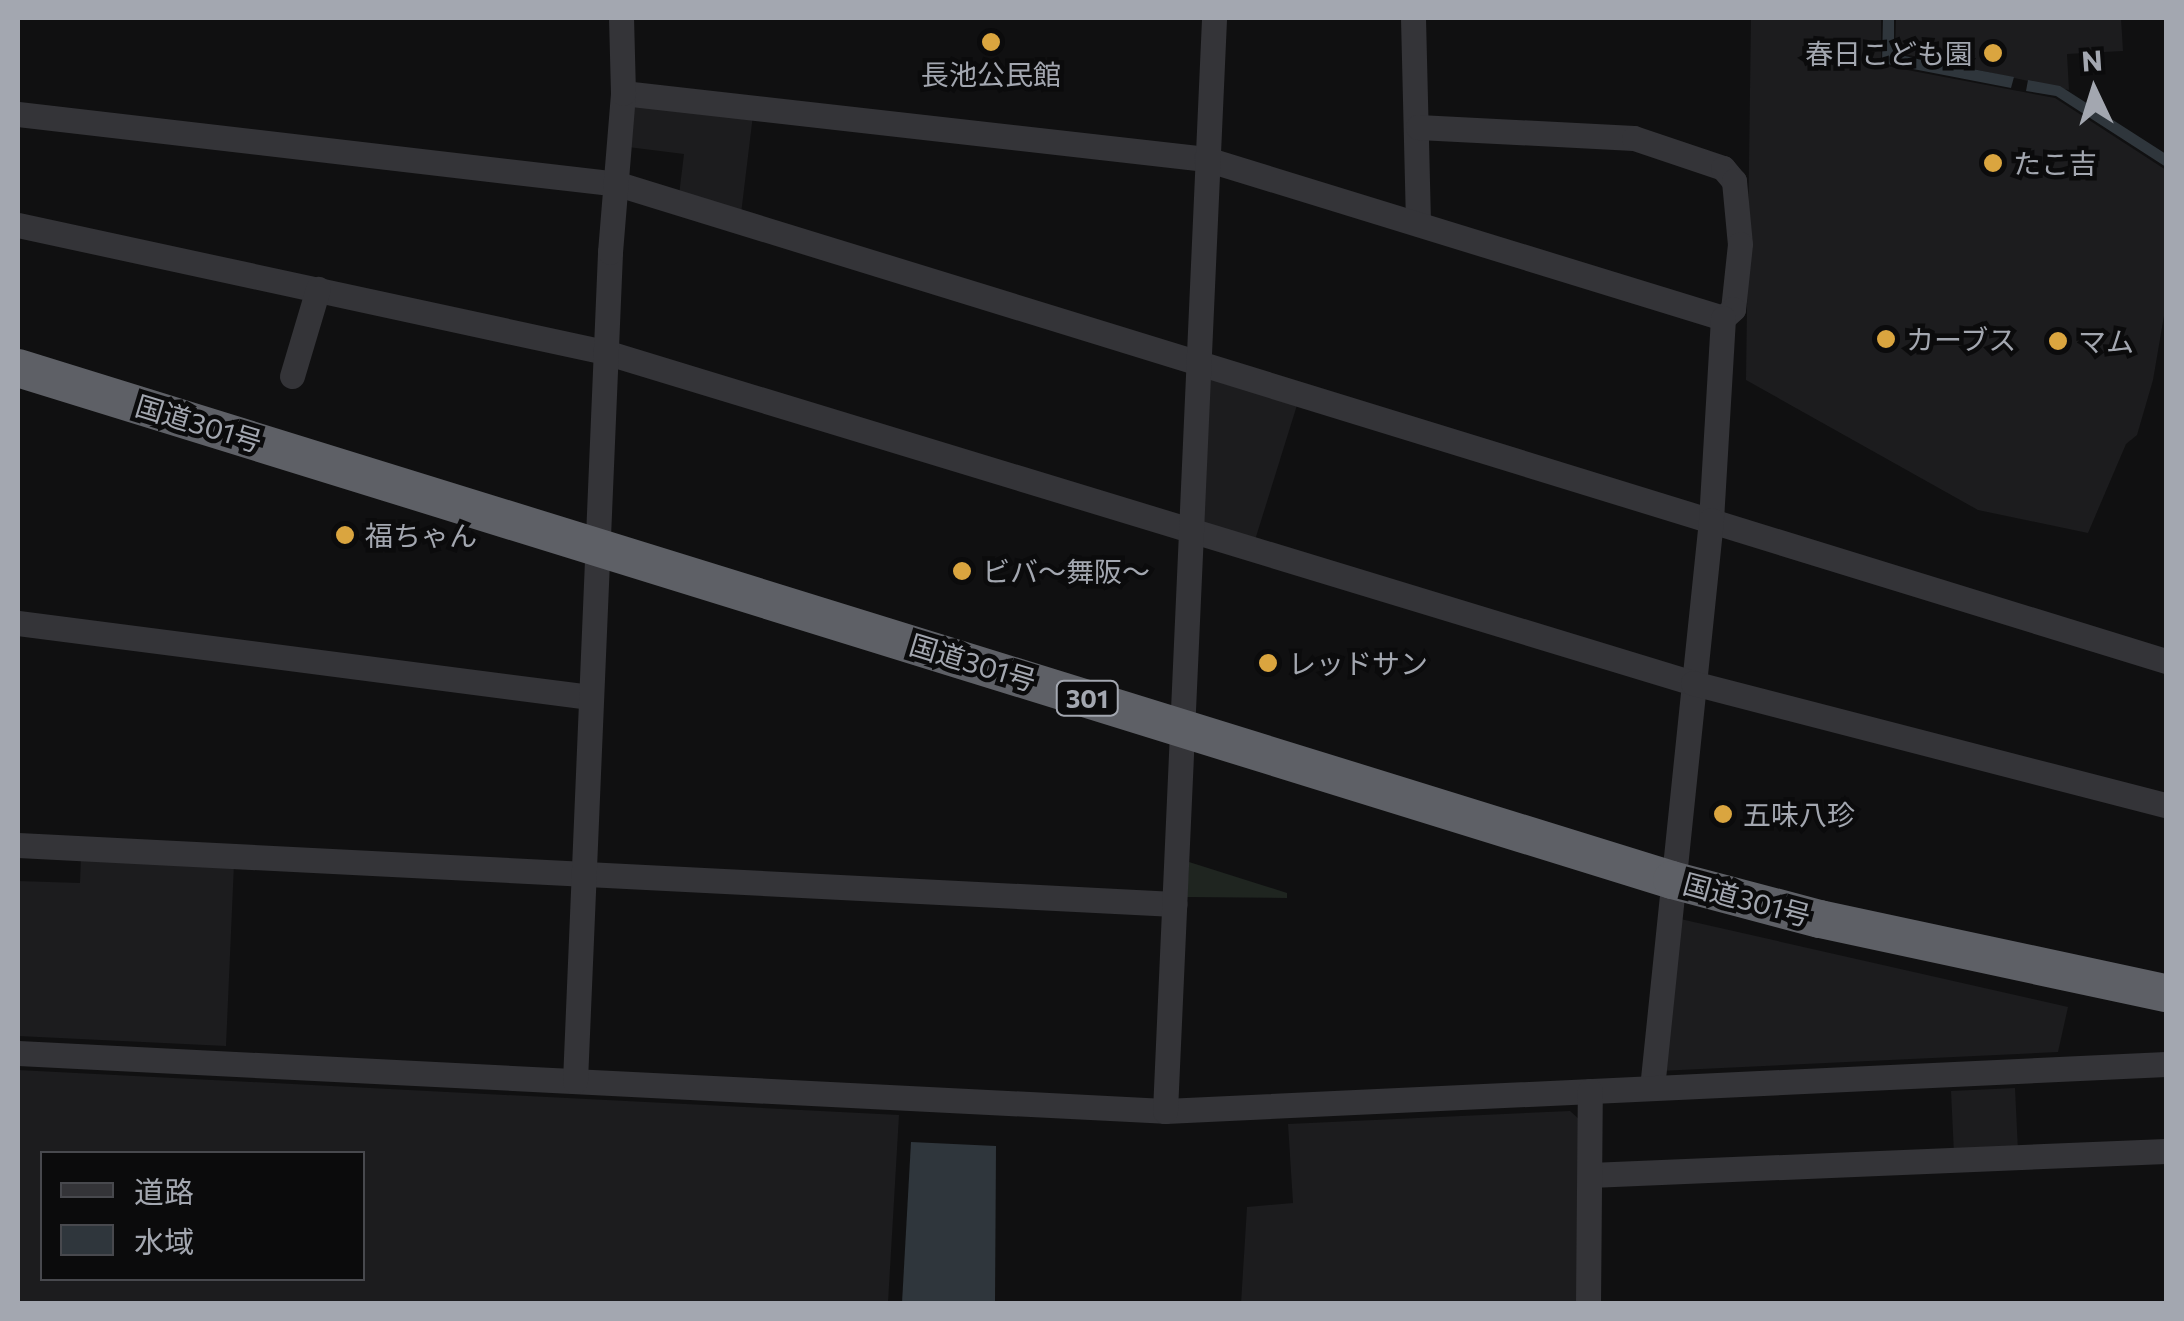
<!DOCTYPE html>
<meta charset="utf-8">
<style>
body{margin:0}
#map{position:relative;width:2184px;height:1321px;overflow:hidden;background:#101011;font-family:Commissioner,"Noto Sans JP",sans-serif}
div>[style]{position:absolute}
.built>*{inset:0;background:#1c1c1e}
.green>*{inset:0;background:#1f2520}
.water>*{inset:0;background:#2f363c}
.minor>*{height:25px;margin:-12.5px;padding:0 12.5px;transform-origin:12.5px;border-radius:12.5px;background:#343438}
.highway>*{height:38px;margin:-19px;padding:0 19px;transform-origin:19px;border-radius:19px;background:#5e6066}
.dots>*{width:28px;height:28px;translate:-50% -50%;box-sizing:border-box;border:5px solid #0b0b0c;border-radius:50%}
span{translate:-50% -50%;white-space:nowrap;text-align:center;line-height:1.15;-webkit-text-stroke:9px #0b0b0c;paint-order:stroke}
.shield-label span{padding:2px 8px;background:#0b0b0c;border:2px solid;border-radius:8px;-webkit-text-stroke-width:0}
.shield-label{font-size:25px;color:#a3a7b0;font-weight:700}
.poi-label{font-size:28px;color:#a3a7b0}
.right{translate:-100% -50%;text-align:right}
.left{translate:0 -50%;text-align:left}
.street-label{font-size:28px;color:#a3a7b0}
.frame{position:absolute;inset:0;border:20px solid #a3a7b0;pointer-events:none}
.legend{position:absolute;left:40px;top:1151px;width:325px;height:130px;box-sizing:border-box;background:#0b0b0c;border:2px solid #48494e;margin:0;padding:12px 18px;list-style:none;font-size:30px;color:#a3a7b0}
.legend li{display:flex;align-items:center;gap:20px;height:50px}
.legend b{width:50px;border:2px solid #48494e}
.north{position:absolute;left:2044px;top:40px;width:100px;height:100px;-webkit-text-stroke:8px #0b0b0c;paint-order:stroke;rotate:356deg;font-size:28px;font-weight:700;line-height:40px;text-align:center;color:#a3a7b0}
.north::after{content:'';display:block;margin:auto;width:35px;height:45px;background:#a3a7b0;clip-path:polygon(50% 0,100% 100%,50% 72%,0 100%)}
</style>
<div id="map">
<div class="built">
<div style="clip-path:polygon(1751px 18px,1881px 18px,1881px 65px,2055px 98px,2166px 170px,2166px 304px,2153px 380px,2137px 435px,2126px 444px,2088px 533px,1978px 510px,1746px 380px)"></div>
<div style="clip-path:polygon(1896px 18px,2121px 18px,2123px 51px,2067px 54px,2069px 90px,1895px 52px)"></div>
<div style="clip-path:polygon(630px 101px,753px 115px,741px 214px,679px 195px,684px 154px,628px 147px)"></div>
<div style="clip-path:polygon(1208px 375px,1298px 402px,1255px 540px,1202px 523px)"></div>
<div style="clip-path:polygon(81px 856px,234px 864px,226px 1046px,18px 1036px,18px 881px,80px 883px)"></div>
<div style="clip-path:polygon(1676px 918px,2068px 1007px,2058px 1052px,1659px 1071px)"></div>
<div style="clip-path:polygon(evenodd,18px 1070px,899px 1115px,888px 1303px,18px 1303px,18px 1070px,42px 1154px,362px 1154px,362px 1278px,42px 1278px,42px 1154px)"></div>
<div style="clip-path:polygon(2015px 1088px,2018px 1151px,1954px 1154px,1951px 1091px)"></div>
<div style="clip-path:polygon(1570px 1111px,1580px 1120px,1577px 1303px,1241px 1304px,1247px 1207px,1293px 1203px,1288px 1124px)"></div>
</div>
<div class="green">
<div style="clip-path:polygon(1189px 862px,1287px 893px,1287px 898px,1187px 897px)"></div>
</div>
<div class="water">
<div style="clip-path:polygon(1883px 18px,1894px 18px,1894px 54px,2014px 77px,2011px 88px,1882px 63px)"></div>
<div style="clip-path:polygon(2028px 80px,2060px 86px,2166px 154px,2166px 167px,2056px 96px,2026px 91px)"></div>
<div style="clip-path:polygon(911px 1142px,996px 1146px,995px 1303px,902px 1303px)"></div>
</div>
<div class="minor">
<div style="left:1413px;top:18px;width:203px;rotate:88.6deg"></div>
<div style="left:623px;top:93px;width:587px;rotate:6.46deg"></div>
<div style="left:1206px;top:159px;width:541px;rotate:17.09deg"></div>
<div style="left:18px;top:114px;width:604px;rotate:6.65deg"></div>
<div style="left:618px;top:184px;width:1620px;rotate:17.13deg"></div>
<div style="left:1418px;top:127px;width:216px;rotate:2.9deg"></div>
<div style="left:1634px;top:138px;width:94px;rotate:18.6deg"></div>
<div style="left:1723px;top:168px;width:17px;rotate:50deg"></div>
<div style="left:1734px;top:181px;width:63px;rotate:84.6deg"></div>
<div style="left:1740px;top:244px;width:65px;rotate:96.1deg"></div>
<div style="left:1733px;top:309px;width:13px;rotate:138deg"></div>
<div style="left:1723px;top:318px;width:202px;rotate:93.4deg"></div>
<div style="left:1711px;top:520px;width:571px;rotate:95.93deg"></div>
<div style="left:18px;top:225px;width:601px;rotate:12.21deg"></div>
<div style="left:605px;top:352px;width:1137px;rotate:16.92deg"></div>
<div style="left:1693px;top:683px;width:488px;rotate:14.5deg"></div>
<div style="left:292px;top:376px;width:91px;rotate:-73.4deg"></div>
<div style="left:18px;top:623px;width:577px;rotate:7.37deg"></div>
<div style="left:18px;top:845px;width:1158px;rotate:2.92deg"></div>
<div style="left:18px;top:1053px;width:1148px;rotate:2.89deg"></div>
<div style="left:1165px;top:1111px;width:1002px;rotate:-2.69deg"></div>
<div style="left:575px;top:1081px;width:830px;rotate:-87.58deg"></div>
<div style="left:610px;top:252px;width:160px;rotate:-85.3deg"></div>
<div style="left:623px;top:93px;width:75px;rotate:-91.5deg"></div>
<div style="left:1165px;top:1111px;width:1094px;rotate:-87.43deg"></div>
<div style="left:1590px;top:1175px;width:576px;rotate:-2.39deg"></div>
<div style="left:1588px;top:1304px;width:213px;rotate:-89.5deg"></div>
</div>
<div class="highway">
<div style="left:18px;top:368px;width:1731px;rotate:17.2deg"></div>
<div style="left:1672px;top:880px;width:153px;rotate:14.8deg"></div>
<div style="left:1820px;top:919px;width:354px;rotate:12.1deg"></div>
</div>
<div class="dots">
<div style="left:991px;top:42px;background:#daa53f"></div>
<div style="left:1993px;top:53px;background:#daa53f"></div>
<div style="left:1993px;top:163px;background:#daa53f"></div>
<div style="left:1886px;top:339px;background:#daa53f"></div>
<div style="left:2058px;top:341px;background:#daa53f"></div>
<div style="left:345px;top:535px;background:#daa53f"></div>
<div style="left:962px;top:571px;background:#daa53f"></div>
<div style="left:1268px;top:663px;background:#daa53f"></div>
<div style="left:1723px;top:814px;background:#daa53f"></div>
</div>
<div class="shield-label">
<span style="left:1087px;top:698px">301</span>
</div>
<div class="poi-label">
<span class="right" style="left:1973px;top:53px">春日こども園</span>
<span style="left:991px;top:74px">長池公民館</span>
<span class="left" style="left:2013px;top:163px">たこ吉</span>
<span class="left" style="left:1906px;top:339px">カーブス</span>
<span class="left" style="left:2078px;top:341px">マム</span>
<span class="left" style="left:365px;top:535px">福ちゃん</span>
<span class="left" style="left:982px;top:571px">ビバ～舞阪～</span>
<span class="left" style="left:1288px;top:663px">レッドサン</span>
<span class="left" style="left:1743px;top:814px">五味八珍</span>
</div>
<div class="street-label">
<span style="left:199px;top:423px;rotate:17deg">国道301号</span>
<span style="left:973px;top:662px;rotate:17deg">国道301号</span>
<span style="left:1747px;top:899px;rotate:15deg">国道301号</span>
</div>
<div class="frame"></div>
<ul class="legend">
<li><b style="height:12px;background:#343438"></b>道路</li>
<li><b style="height:28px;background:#2f363c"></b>水域</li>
</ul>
<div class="north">N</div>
</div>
